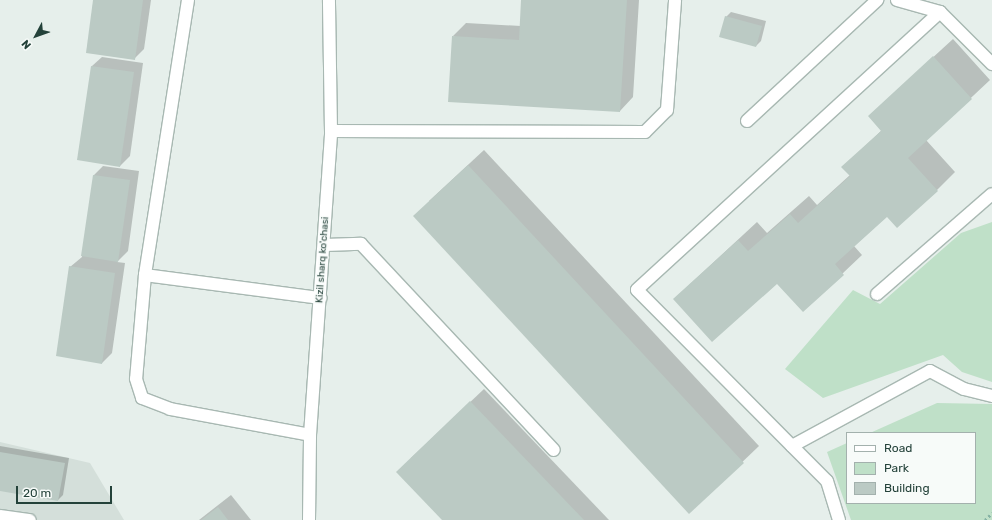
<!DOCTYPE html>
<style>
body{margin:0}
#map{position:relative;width:992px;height:520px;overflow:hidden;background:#e6efeb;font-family:Rubik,sans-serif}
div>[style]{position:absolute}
.built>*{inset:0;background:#d4dfda}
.green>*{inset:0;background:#bfe0c8}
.shadow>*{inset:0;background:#0003}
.building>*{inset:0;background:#bbcac4}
.path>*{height:2.5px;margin-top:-1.25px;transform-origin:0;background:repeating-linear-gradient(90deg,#86b3a5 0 2px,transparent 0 5px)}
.roads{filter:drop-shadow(1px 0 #a8b8b2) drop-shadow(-1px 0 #a8b8b2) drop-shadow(0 1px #a8b8b2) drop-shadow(0 -1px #a8b8b2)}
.lane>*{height:12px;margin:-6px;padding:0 6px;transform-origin:6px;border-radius:6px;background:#fff}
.street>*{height:12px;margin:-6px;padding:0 6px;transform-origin:6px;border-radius:6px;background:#fff}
span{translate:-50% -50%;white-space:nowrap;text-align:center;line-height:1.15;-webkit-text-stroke:3px #f7fbf9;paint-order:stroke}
.street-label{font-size:10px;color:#24423a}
.legend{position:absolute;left:846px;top:432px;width:130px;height:72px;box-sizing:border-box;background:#f7fbf9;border:1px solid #a3b1ad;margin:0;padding:5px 7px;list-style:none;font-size:12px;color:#24423a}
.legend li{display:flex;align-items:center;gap:8px;height:20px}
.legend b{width:20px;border:1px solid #a3b1ad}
.north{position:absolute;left:16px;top:16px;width:40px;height:40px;-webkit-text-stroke:3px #f7fbf9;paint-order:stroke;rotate:229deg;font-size:11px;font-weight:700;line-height:16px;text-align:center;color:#24423a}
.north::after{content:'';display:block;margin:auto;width:14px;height:18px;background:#24423a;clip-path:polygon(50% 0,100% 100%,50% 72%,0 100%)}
.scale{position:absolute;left:16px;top:486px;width:96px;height:18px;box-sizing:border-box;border:2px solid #24423a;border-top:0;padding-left:5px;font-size:12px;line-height:14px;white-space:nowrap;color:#24423a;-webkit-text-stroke:3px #f7fbf9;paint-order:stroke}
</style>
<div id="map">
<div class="built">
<div style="clip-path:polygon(0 442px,90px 463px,124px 520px,0 520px)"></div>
</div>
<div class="green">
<div style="clip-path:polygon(992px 222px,992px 382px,962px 372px,943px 355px,823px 398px,785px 369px,853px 290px,880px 304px,961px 233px)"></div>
<div style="clip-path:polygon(937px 403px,992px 404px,992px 520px,851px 520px,827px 452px,847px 443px,847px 503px,975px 503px,975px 433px,870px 433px)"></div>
</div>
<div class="shadow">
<div style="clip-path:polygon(94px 0,151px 0,144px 49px,134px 59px)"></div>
<div style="clip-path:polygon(522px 0,639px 0,633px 97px,620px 111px,453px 36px,466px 23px,521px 26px)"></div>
<div style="clip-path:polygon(731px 12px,766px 21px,761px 41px,756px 46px,726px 17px)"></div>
<div style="clip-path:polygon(953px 39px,990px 80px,926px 140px,955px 172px,937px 190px,887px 216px,854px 246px,862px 255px,803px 311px,777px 282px,674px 299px,757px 222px,767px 233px,809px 196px,817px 205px,850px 175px,843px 167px,882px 130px,869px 116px)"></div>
<div style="clip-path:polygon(102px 57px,143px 63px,130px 156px,120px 166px,92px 66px)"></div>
<div style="clip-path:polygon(484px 150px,759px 446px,689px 513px,429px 201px)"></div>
<div style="clip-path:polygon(103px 166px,139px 171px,128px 251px,117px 262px,125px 263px,112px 353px,102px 363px,70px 267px,82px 257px,94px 175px)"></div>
<div style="clip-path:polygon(484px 389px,609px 520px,444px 520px,411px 458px)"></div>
<div style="clip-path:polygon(0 446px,69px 458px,63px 495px,58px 500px,0 490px)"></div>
<div style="clip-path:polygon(231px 495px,251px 520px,199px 520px)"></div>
</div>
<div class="building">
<div style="clip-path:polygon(93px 0,143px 0,135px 60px,86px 53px)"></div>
<div style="clip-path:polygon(521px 0,627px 0,620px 112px,448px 102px,452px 36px,519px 40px)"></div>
<div style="clip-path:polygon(725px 16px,762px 26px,756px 47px,719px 37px)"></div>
<div style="clip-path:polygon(933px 56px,972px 99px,908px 158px,938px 191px,897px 228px,887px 217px,835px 264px,844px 275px,803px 312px,777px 284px,712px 342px,673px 299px,738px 240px,748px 251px,790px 214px,798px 223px,850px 176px,841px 167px,881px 131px,868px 116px)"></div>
<div style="clip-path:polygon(91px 66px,134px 72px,120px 167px,77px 160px)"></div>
<div style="clip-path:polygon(468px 165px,744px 463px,689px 514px,413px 216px)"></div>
<div style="clip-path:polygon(93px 175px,130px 180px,118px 262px,81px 256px)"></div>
<div style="clip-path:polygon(69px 266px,115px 273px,102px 364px,56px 356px)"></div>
<div style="clip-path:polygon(470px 401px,584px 520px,442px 520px,396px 472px)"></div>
<div style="clip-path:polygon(0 452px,65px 463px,58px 501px,0 491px)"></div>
<div style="clip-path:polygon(218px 507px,228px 520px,201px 520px)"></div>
</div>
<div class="path">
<div style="left:985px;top:520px;width:10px;rotate:-45deg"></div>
</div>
<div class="roads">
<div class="lane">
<div style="left:188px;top:0;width:278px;rotate:98.9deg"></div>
<div style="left:145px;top:275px;width:104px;rotate:94.9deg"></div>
<div style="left:136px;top:379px;width:20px;rotate:72deg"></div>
<div style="left:142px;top:398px;width:30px;rotate:21deg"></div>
<div style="left:170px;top:409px;width:142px;rotate:10.5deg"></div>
<div style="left:897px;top:0;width:45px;rotate:15.6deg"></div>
<div style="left:940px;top:12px;width:74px;rotate:45deg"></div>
<div style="left:940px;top:12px;width:411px;rotate:137.5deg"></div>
<div style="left:637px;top:290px;width:220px;rotate:45.2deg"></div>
<div style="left:792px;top:446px;width:157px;rotate:-28.5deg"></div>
<div style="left:930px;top:371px;width:38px;rotate:28deg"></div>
<div style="left:964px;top:389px;width:29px;rotate:14deg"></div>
<div style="left:747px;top:121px;width:178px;rotate:-42.9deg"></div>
<div style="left:325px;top:245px;width:36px;rotate:-2deg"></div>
<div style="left:361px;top:244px;width:282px;rotate:46.9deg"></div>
<div style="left:145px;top:275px;width:177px;rotate:7.5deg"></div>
<div style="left:877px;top:294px;width:152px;rotate:-41deg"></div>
<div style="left:792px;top:446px;width:49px;rotate:45deg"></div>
<div style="left:827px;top:481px;width:41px;rotate:72.9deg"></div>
<div style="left:0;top:516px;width:30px;rotate:8deg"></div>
</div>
<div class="street">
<div style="left:331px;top:131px;width:314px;rotate:0.2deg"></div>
<div style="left:645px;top:132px;width:31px;rotate:-45deg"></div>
<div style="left:667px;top:110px;width:110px;rotate:-85.8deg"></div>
<div style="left:309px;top:520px;width:85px;rotate:-89.3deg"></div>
<div style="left:310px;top:435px;width:305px;rotate:-86deg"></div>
<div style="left:331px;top:131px;width:131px;rotate:-90.9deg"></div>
</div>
</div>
<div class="street-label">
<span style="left:323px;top:260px;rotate:-86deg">Kizil sharq ko'chasi</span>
</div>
<ul class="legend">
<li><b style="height:5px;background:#fff"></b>Road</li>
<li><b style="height:11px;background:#bfe0c8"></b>Park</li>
<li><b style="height:11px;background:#bbcac4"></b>Building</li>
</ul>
<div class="north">N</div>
<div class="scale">20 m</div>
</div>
